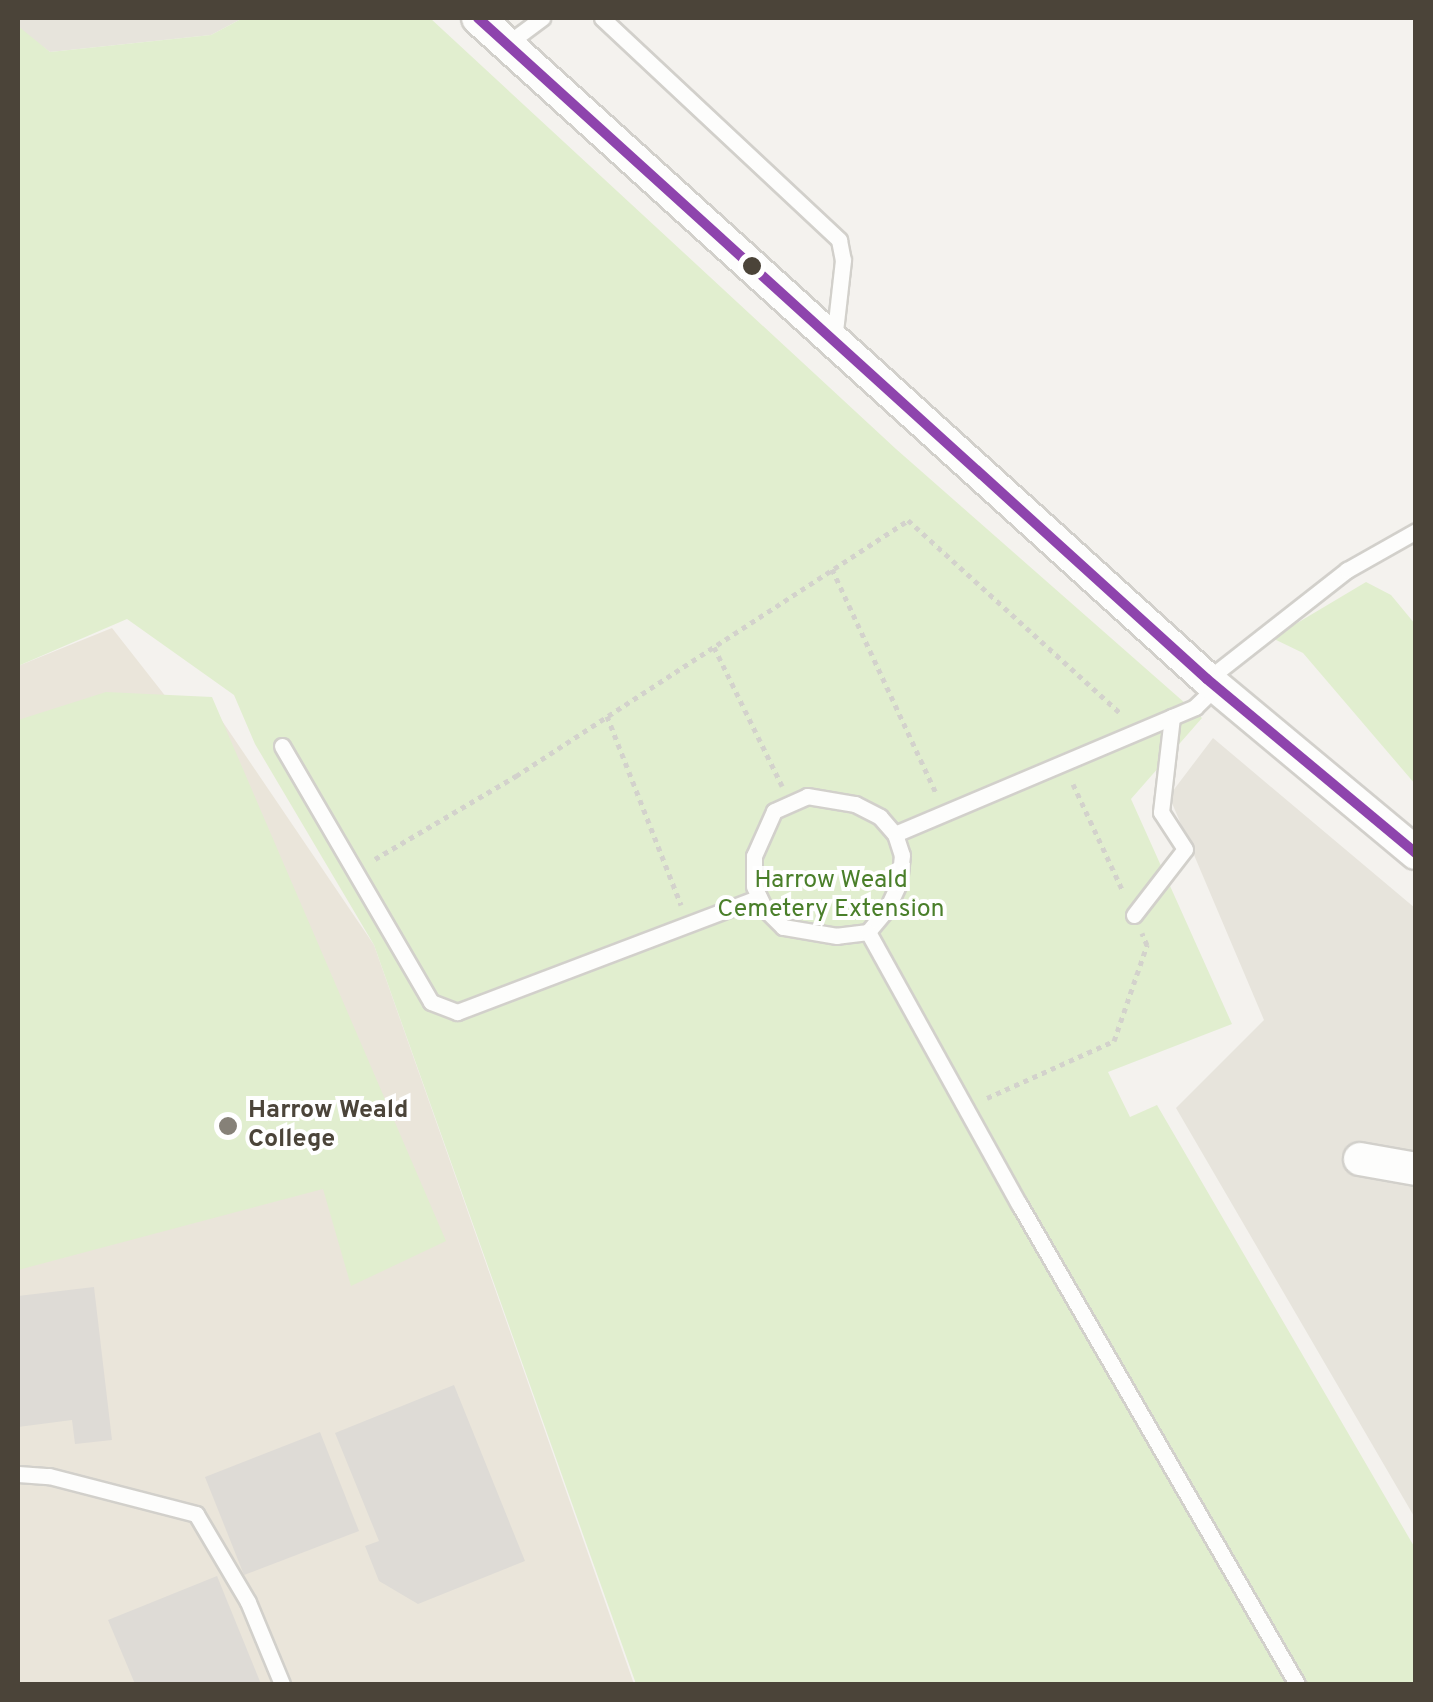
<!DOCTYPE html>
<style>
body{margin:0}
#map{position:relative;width:1433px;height:1702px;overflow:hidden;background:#f4f2ee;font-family:Overpass,sans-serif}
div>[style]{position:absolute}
.residential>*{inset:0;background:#e7e4dc}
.education>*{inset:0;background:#eae5da}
.green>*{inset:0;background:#e1eecf}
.building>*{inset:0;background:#dedbd6}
.path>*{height:5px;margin-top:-2.5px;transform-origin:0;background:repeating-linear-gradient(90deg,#d3d2cc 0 5px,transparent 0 10px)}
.roads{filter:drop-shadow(2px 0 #d2d0cb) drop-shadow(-2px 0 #d2d0cb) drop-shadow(0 2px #d2d0cb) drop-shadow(0 -2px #d2d0cb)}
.service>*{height:15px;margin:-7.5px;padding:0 7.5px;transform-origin:7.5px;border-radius:7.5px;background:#fdfdfc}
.minor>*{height:32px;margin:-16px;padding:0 16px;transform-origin:16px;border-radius:16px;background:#fdfdfc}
.bus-1>*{height:10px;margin:-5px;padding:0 5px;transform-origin:5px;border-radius:5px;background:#8e44ad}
.dots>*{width:28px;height:28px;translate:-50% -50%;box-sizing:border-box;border:5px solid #fff;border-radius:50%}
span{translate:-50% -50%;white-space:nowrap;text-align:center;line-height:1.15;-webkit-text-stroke:8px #fff;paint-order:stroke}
.park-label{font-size:25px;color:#4a7f2a}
.poi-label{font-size:25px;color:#4b4439;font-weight:700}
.left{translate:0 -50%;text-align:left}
.frame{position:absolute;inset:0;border:20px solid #4b4439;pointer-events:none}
</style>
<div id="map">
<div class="residential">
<div style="clip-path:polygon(18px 18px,243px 18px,211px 35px,50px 52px,20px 30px)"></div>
<div style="clip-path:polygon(1213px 738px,1415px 908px,1415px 1518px,1176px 1108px,1264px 1020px,1169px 796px)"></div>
</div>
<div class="education">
<div style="clip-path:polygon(112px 628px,170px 702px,214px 709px,374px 945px,634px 1684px,18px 1684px,18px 666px)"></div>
</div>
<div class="green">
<div style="clip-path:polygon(243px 18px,430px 18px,896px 449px,1202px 718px,1131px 799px,1232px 1024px,1108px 1072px,1130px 1117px,1157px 1105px,1415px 1548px,1415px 1684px,636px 1684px,374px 945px,255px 744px,234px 695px,127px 619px,18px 666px,18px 26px,50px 52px,211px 35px)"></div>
<div style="clip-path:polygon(1366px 582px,1391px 595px,1415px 624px,1415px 784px,1303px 653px,1272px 638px)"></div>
<div style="clip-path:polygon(106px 692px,212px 697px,446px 1241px,351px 1286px,323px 1189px,18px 1270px,18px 720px)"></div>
</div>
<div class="building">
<div style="clip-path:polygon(94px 1287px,112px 1440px,75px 1444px,72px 1420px,18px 1427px,18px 1296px)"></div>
<div style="clip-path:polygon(454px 1385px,525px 1561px,418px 1604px,379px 1581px,365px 1546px,379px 1541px,335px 1433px)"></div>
<div style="clip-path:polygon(320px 1432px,359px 1531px,244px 1575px,205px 1477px)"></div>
<div style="clip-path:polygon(217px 1576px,261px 1684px,135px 1684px,108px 1620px)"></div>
</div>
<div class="path">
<div style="left:832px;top:569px;width:247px;rotate:65.1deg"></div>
<div style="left:714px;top:647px;width:155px;rotate:63.9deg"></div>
<div style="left:607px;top:716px;width:203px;rotate:68.6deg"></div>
<div style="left:1073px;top:784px;width:118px;rotate:65deg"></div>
<div style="left:375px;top:859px;width:164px;rotate:-30.5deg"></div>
<div style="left:516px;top:776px;width:468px;rotate:-33.1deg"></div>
<div style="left:908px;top:520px;width:287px;rotate:42.3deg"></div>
<div style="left:987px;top:1098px;width:139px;rotate:-24.2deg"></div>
<div style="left:1114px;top:1041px;width:102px;rotate:-71deg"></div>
<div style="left:1147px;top:945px;width:13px;rotate:-113deg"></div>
</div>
<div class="roads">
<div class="service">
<div style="left:602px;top:18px;width:325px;rotate:43.1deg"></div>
<div style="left:839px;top:240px;width:20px;rotate:79deg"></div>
<div style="left:843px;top:260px;width:81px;rotate:96.4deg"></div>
<div style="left:507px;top:44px;width:44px;rotate:-36.6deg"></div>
<div style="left:1208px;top:679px;width:177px;rotate:-38.1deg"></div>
<div style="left:1347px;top:570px;width:79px;rotate:-29.5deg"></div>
<div style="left:282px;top:746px;width:296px;rotate:59.8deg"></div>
<div style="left:431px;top:1002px;width:28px;rotate:21deg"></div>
<div style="left:457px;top:1012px;width:323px;rotate:-20.8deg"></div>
<div style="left:807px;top:796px;width:49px;rotate:9.5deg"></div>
<div style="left:855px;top:804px;width:28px;rotate:27deg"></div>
<div style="left:880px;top:817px;width:23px;rotate:49deg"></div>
<div style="left:895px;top:834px;width:22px;rotate:72deg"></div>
<div style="left:902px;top:855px;width:28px;rotate:96deg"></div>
<div style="left:899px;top:883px;width:29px;rotate:115deg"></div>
<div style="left:887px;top:909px;width:30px;rotate:130deg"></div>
<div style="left:868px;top:932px;width:31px;rotate:173deg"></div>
<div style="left:837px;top:936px;width:55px;rotate:-170.5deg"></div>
<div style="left:783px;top:927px;width:25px;rotate:-135deg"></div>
<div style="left:765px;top:909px;width:25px;rotate:-116deg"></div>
<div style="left:754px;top:886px;width:30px;rotate:-90deg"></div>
<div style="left:754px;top:856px;width:49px;rotate:-66deg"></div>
<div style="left:774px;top:811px;width:36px;rotate:-24deg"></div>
<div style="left:895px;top:834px;width:326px;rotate:-22.9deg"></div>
<div style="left:1195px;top:707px;width:29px;rotate:-44deg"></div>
<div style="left:1134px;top:915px;width:83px;rotate:-52.3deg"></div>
<div style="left:1185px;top:849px;width:44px;rotate:-123deg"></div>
<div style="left:1161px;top:812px;width:96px;rotate:-83.4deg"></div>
<div style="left:868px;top:932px;width:311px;rotate:61deg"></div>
<div style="left:1019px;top:1204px;width:555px;rotate:59.92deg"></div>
<div style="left:18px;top:1474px;width:31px;rotate:4deg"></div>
<div style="left:49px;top:1476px;width:152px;rotate:14.5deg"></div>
<div style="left:196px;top:1514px;width:102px;rotate:59.4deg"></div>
<div style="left:248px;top:1602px;width:89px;rotate:67.5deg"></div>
</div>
<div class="minor">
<div style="left:478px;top:18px;width:984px;rotate:42.2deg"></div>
<div style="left:1207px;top:679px;width:272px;rotate:39.8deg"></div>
<div style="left:1360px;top:1159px;width:57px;rotate:10.1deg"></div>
</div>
</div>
<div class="bus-1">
<div style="left:478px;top:18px;width:984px;rotate:42.2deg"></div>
<div style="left:1207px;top:679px;width:272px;rotate:39.8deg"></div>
</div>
<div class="dots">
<div style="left:752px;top:266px;background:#4b4439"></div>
<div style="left:228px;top:1126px;background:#868178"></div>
</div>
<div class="park-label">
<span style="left:831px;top:896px">Harrow Weald<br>Cemetery Extension</span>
</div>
<div class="poi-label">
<span class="left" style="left:248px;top:1126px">Harrow Weald<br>College</span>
</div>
<div class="frame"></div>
</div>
